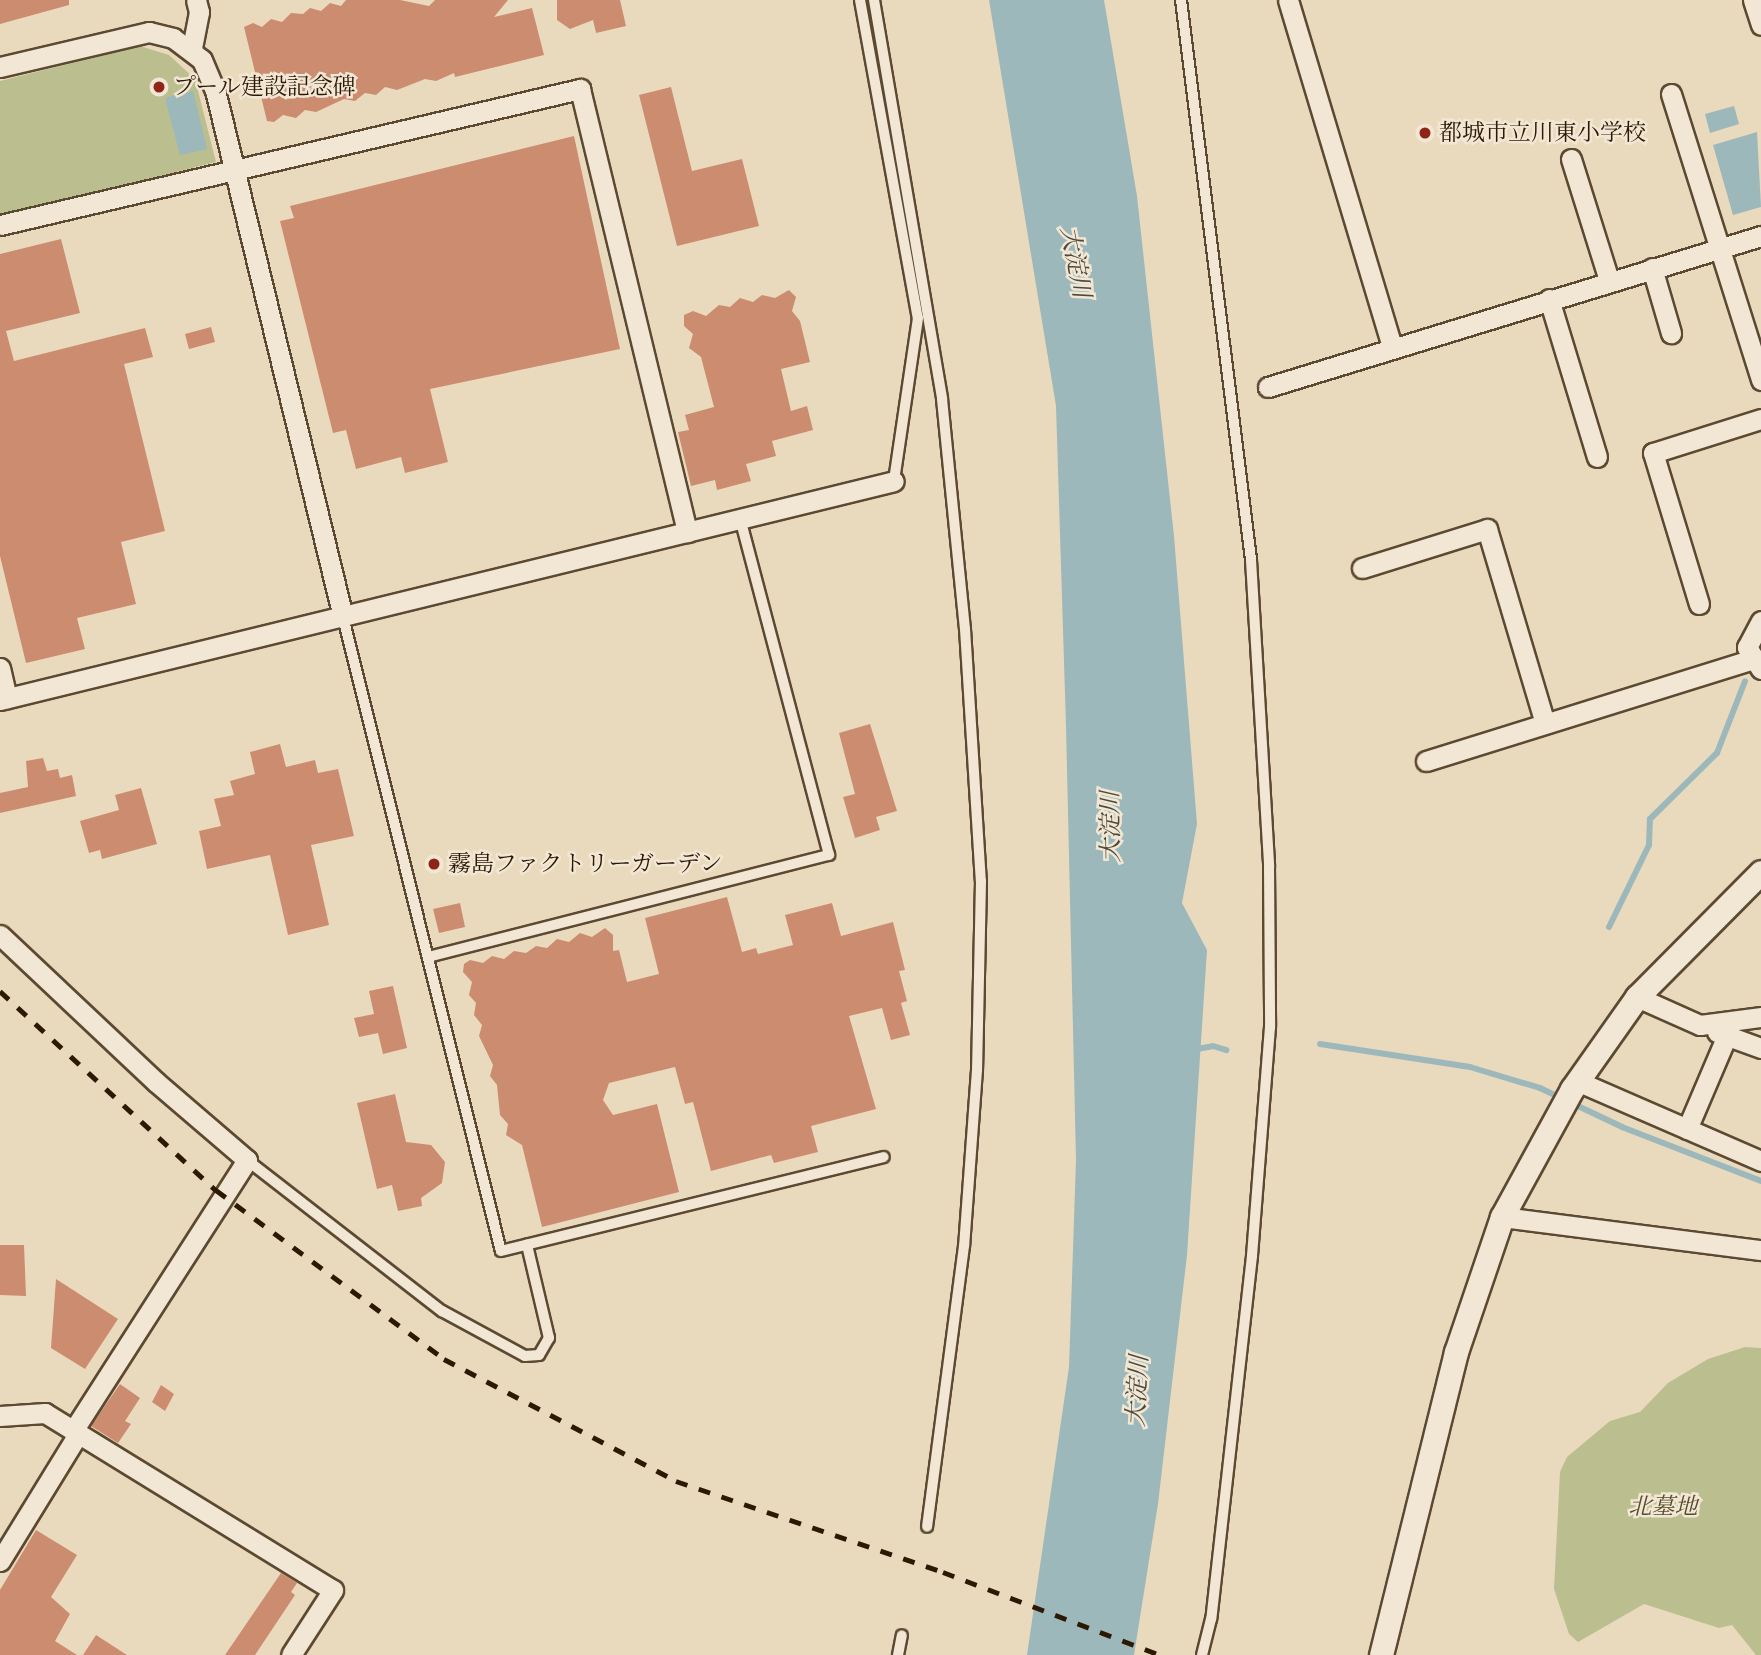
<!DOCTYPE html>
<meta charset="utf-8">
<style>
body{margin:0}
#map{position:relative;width:1761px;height:1655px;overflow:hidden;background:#eadabd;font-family:"IM FELL Double Pica","Noto Serif JP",serif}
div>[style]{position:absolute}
.green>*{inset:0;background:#bbbe8e}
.water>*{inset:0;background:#9cb8bb}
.stream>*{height:6px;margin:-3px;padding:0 3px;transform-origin:3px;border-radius:3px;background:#9cb8bb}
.building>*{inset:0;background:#cc8c6f}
.roads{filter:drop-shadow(2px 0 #5c4932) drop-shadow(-2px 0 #5c4932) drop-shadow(0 2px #5c4932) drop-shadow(0 -2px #5c4932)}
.service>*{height:10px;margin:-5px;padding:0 5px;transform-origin:5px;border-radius:5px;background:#f1e7d4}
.minor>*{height:19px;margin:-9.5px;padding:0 9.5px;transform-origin:9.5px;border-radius:9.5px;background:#f1e7d4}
.tertiary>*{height:23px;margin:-11.5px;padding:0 11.5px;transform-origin:11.5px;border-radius:11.5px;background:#f1e7d4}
.rail>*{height:5px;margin-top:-2.5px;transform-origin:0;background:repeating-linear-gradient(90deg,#2d1903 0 12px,transparent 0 24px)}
.dots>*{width:19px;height:19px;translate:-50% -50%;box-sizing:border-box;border:4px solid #f1e7d4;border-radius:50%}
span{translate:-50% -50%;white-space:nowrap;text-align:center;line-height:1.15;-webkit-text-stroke:5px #f1e7d4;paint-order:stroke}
.poi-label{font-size:23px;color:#2d1903}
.left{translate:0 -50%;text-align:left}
.park-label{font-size:23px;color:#584b2d;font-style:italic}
.water-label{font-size:24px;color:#4e493a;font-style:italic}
</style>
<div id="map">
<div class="green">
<div style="clip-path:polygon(140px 46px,169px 55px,195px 79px,216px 162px,0 216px,0 81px)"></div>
<div style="clip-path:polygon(1745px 1347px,1761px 1348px,1761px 1655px,1756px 1655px,1732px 1625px,1719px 1628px,1644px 1604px,1578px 1642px,1569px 1634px,1554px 1589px,1560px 1472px,1567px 1457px,1610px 1421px,1640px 1412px,1668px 1383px,1708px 1359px)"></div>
</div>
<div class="water">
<div style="clip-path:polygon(989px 0,1104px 0,1137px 196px,1174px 536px,1197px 824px,1182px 903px,1207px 950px,1187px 1255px,1158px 1504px,1134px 1655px,1027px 1655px,1069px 1367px,1076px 1160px,1066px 726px,1056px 406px)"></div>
<div style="clip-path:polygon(193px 91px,207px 149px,180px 155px,165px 98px)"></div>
<div style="clip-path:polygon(1734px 106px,1739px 124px,1710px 133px,1705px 114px)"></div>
<div style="clip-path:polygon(1757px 132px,1761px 207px,1733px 215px,1713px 145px)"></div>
</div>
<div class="stream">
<div style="left:1609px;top:927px;width:91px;rotate:-64deg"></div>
<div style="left:1649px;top:845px;width:26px;rotate:-88deg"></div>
<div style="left:1650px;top:819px;width:94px;rotate:-44.6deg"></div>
<div style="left:1717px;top:753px;width:77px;rotate:-68.7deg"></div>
<div style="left:1320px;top:1044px;width:152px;rotate:8.7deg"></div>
<div style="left:1470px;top:1067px;width:73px;rotate:16.7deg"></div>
<div style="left:1540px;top:1088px;width:91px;rotate:25.4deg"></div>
<div style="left:1622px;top:1127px;width:149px;rotate:21.2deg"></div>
<div style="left:1191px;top:1050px;width:22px;rotate:-10deg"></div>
<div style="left:1213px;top:1046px;width:14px;rotate:17deg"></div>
</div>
<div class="building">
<div style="clip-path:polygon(0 0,69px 0,69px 5px,0 24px)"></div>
<div style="clip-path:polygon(346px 0,400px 0,429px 6px,435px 0,508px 0,494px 17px,532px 8px,544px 55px,455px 77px,454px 73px,436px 81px,425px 79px,397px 90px,385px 87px,376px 95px,365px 93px,355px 101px,344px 99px,316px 112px,305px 110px,296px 118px,283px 115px,274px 122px,267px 121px,244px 27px,253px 23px,262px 27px,271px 19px,282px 22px,291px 13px,303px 14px,310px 8px,321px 11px,330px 3px,341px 6px)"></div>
<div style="clip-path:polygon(557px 0,620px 0,626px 26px,596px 33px,593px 20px,570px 29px,557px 20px)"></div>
<div style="clip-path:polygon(671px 87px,692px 171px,742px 159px,759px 226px,677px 246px,639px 95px)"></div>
<div style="clip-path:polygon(574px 136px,620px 349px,430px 389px,448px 462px,405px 473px,401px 457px,356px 469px,346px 430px,333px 433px,280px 221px,294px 218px,290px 206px)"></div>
<div style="clip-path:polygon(61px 239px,80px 313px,6px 331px,14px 361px,145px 328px,153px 357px,124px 364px,165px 531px,121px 542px,136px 604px,77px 618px,85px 649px,26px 663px,0 556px,0 254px)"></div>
<div style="clip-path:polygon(789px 290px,796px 297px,792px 311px,800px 321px,810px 362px,781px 369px,791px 411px,807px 406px,813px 430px,772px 441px,776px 456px,746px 464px,751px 481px,717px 490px,715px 480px,691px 486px,678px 432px,689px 430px,685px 415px,714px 407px,701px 357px,689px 348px,693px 334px,684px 326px,684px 315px,693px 311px,706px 316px,719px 305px,730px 307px,740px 298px,753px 302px,762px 295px,775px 298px)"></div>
<div style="clip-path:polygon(211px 327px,215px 342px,189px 349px,185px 334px)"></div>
<div style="clip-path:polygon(870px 724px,897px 811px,876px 817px,880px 830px,855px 838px,843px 797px,855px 794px,839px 733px)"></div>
<div style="clip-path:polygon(280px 744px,286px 767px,315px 760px,318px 773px,338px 769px,354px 836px,311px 845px,329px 925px,288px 935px,270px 855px,207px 869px,199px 831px,221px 826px,214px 799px,234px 795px,230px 781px,255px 774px,250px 752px)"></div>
<div style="clip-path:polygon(43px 758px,47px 771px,58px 769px,60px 778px,72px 775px,76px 796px,0 813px,0 793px,28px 787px,26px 761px)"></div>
<div style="clip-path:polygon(141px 788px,157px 844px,102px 859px,100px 850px,89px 853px,80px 821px,119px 810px,115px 795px)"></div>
<div style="clip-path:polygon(727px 897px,742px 952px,756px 948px,758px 954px,793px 945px,785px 915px,832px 903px,841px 936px,893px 922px,905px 970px,899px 971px,907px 1001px,901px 1003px,910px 1035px,891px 1040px,882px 1008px,849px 1016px,876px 1109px,811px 1126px,818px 1152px,774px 1163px,771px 1155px,711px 1171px,693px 1102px,685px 1104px,675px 1067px,609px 1083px,603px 1100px,613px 1115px,657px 1104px,679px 1192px,542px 1227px,522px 1145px,506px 1135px,508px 1124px,500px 1115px,497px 1085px,490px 1076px,493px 1065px,479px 1036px,482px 1025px,474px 1015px,476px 1003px,469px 995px,472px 982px,463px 972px,464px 964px,470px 960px,483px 963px,492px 956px,504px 959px,514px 951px,526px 953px,536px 946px,547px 948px,557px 939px,569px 942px,580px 933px,592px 937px,605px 928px,613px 935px,613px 951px,619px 950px,627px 982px,659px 974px,645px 918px)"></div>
<div style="clip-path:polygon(460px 903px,465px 927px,439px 933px,433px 909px)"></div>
<div style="clip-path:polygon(393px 986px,407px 1048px,383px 1054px,378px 1033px,359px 1037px,354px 1018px,374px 1014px,369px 991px)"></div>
<div style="clip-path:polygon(395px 1094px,406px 1142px,431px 1145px,445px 1162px,442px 1183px,421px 1198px,422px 1206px,398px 1211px,392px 1185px,377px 1189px,357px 1103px)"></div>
<div style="clip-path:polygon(0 1245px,24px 1245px,26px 1296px,0 1295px)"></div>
<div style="clip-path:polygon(56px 1279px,118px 1319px,85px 1369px,51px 1348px)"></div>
<div style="clip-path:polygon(120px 1384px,140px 1398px,125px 1421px,131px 1424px,118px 1443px,91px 1426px)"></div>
<div style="clip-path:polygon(161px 1385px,174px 1394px,165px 1411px,152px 1402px)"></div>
<div style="clip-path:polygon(36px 1530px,77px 1555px,51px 1597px,70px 1614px,55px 1641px,77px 1655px,0 1655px,0 1590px)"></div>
<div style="clip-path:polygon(281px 1573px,297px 1583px,291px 1592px,295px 1595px,255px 1655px,225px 1655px)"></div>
<div style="clip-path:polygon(96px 1635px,127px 1655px,83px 1655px)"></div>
</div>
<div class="roads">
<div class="service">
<div style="left:860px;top:0;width:323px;rotate:79.7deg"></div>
<div style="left:918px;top:318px;width:165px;rotate:98.4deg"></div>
<div style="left:874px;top:0;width:405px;rotate:80.3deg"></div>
<div style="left:942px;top:399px;width:231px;rotate:84.3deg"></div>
<div style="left:965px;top:629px;width:253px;rotate:86.4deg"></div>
<div style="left:981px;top:881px;width:189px;rotate:91.2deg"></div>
<div style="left:977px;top:1070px;width:176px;rotate:94.2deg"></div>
<div style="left:964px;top:1246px;width:283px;rotate:97.5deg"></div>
<div style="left:1181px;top:0;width:564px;rotate:82.87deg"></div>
<div style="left:1251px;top:560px;width:307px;rotate:86.6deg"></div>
<div style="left:1269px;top:866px;width:161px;rotate:89.6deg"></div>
<div style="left:1270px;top:1027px;width:230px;rotate:94.5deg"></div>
<div style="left:1252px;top:1256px;width:365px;rotate:96.4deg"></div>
<div style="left:1211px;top:1619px;width:37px;rotate:104deg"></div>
<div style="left:343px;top:617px;width:653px;rotate:76.01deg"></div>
<div style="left:501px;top:1251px;width:394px;rotate:-13.8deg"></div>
<div style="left:428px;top:957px;width:414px;rotate:-14.3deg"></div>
<div style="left:829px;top:855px;width:348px;rotate:-104.8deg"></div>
<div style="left:247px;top:1160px;width:247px;rotate:37.8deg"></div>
<div style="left:442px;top:1311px;width:94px;rotate:28.5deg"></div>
<div style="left:525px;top:1356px;width:14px;rotate:-4deg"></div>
<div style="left:539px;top:1355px;width:20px;rotate:-60deg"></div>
<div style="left:549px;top:1338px;width:96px;rotate:-103.3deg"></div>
<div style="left:898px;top:1655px;width:20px;rotate:-79deg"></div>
</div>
<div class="minor">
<div style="left:1288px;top:0;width:362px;rotate:73.3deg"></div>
<div style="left:1753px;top:0;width:26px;rotate:72deg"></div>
<div style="left:192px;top:48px;width:37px;rotate:-79deg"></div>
<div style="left:199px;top:12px;width:12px;rotate:-104deg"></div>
<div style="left:0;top:67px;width:153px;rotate:-13.2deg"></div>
<div style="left:149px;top:32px;width:25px;rotate:14deg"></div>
<div style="left:173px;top:38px;width:36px;rotate:37deg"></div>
<div style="left:202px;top:60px;width:33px;rotate:67deg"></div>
<div style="left:215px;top:90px;width:542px;rotate:76.35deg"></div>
<div style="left:1671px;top:94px;width:300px;rotate:72.5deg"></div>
<div style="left:1571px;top:159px;width:127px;rotate:72.6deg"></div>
<div style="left:0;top:225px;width:596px;rotate:-13.2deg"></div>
<div style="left:580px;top:89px;width:456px;rotate:76.4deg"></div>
<div style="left:1652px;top:268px;width:68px;rotate:73.7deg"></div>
<div style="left:1549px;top:299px;width:165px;rotate:73.1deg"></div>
<div style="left:1268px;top:387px;width:516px;rotate:-17.03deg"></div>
<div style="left:1362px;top:568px;width:131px;rotate:-17.3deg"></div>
<div style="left:1487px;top:529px;width:203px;rotate:73.4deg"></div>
<div style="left:1699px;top:604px;width:158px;rotate:-106.9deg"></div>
<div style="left:1653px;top:453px;width:113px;rotate:-17.5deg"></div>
<div style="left:1761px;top:621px;width:30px;rotate:118deg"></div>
<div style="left:1747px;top:647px;width:26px;rotate:58deg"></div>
<div style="left:0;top:668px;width:31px;rotate:77deg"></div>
<div style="left:0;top:700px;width:920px;rotate:-13.76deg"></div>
<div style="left:1426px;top:761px;width:343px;rotate:-17.3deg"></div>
<div style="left:0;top:935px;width:214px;rotate:43.3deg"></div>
<div style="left:156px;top:1082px;width:120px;rotate:40.6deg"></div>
<div style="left:247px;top:1160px;width:322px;rotate:122.7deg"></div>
<div style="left:1637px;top:997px;width:69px;rotate:24deg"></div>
<div style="left:1700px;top:1025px;width:62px;rotate:-7.5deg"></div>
<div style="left:1717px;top:1032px;width:47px;rotate:20deg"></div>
<div style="left:1577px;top:1081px;width:201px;rotate:23.5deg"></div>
<div style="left:1687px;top:1129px;width:102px;rotate:-66.9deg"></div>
<div style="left:1502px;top:1217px;width:261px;rotate:7.3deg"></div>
<div style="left:0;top:1416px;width:45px;rotate:-3.8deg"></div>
<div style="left:45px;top:1413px;width:338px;rotate:31.6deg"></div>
<div style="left:333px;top:1590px;width:77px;rotate:122.9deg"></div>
<div style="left:0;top:1561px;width:149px;rotate:-58.4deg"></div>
</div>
<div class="tertiary">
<div style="left:1381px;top:1655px;width:312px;rotate:-76.1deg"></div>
<div style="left:1456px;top:1352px;width:143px;rotate:-71.2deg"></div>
<div style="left:1502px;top:1217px;width:146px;rotate:-61.3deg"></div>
<div style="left:1572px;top:1089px;width:113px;rotate:-54.8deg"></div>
<div style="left:1637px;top:997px;width:176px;rotate:-45.2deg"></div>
</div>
</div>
<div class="rail">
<div style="left:0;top:991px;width:294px;rotate:42.7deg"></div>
<div style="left:216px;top:1190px;width:284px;rotate:36.5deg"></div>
<div style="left:444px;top:1359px;width:262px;rotate:27.7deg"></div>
<div style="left:676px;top:1481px;width:282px;rotate:18.8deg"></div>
<div style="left:943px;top:1572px;width:232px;rotate:20.9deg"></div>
</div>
<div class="dots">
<div style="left:159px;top:87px;background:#8f2418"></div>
<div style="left:1425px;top:133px;background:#8f2418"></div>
<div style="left:434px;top:864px;background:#8f2418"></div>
</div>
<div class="poi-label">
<span class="left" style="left:173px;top:87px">プール建設記念碑</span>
<span class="left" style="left:1439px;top:133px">都城市立川東小学校</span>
<span class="left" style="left:448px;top:864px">霧島ファクトリーガーデン</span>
</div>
<div class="park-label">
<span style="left:1663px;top:1507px">北墓地</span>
</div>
<div class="water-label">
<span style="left:1075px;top:262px;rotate:79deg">大淀川</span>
<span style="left:1111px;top:827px;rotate:-91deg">大淀川</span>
<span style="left:1138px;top:1391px;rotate:-87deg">大淀川</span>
</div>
</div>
